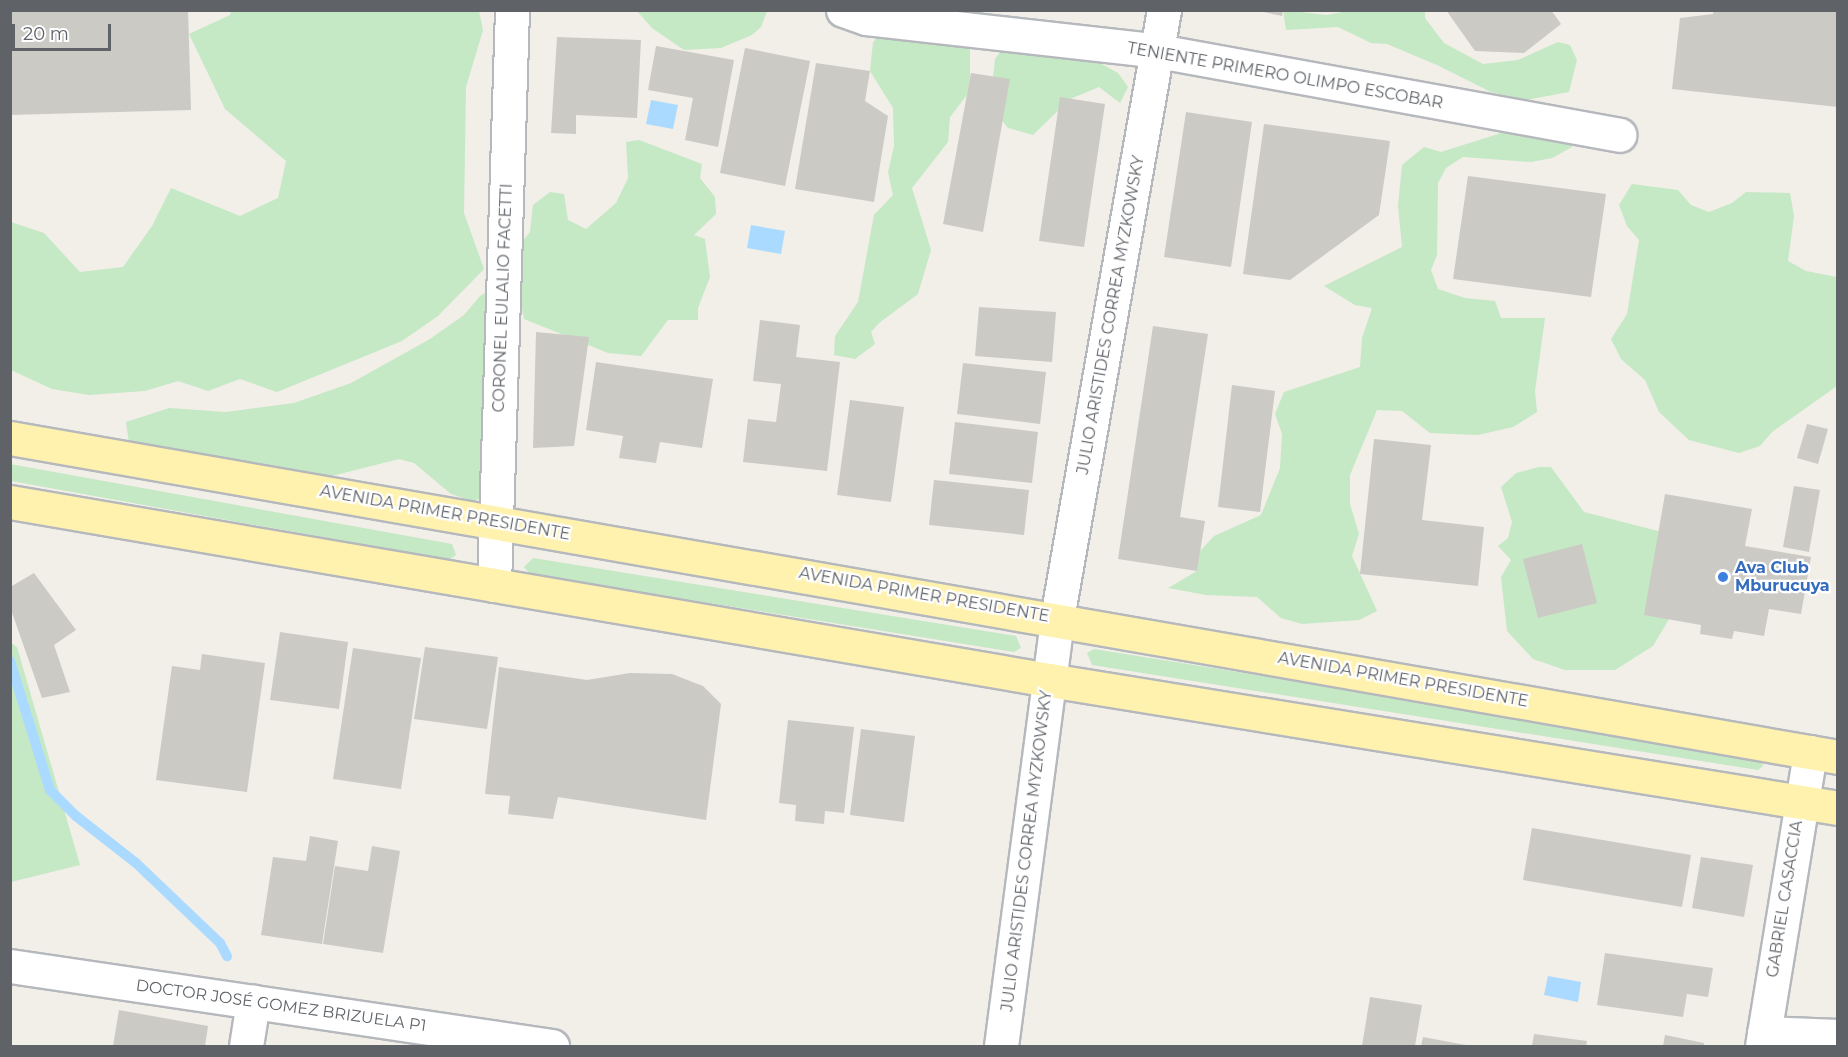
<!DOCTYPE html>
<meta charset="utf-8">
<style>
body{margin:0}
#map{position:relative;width:1848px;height:1057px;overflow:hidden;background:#f1efe8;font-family:Montserrat,sans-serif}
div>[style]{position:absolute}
.green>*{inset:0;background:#c5e8c5}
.water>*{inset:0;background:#aadaff}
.stream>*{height:10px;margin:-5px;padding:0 5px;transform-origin:5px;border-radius:5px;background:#aadaff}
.building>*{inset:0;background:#cccac5}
.roads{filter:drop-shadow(2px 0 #b5b8bc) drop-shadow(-2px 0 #b5b8bc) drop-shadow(0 2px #b5b8bc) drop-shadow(0 -2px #b5b8bc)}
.minor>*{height:33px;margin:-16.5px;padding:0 16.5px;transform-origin:16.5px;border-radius:16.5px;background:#fff}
.major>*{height:33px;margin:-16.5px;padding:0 16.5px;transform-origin:16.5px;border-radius:16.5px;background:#fff2af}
.dots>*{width:16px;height:16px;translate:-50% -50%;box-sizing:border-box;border:3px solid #fff;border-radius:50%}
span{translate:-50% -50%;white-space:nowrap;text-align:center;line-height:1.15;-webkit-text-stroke:4.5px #fff;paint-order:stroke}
.street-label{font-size:16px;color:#5f6368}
.shop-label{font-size:16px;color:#366cbe;font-weight:700}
.left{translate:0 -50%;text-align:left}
.frame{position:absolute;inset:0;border:12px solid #5f6368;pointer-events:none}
.scale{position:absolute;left:12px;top:24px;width:99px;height:27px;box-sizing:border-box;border:3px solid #5f6368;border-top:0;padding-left:8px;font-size:18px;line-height:21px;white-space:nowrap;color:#5f6368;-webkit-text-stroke:4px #fff;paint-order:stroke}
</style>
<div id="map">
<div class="green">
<div style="clip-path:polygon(1283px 10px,1327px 15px,1352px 10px,1425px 11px,1425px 18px,1444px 43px,1483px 64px,1518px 60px,1558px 42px,1570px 45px,1577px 60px,1569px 92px,1526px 100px,1491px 92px,1437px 65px,1387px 44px,1371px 43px,1338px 27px,1286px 30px)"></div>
<div style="clip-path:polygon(231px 11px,479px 11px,483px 30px,466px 87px,464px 213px,484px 269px,438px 316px,402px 341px,277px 392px,240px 379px,208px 391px,178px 381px,145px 391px,89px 395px,52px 389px,11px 370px,11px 222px,44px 233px,80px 272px,123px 267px,152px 226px,171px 188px,240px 216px,278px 198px,286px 161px,225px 109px,189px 34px,230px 15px)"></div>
<div style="clip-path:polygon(637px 11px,637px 10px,767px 11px,761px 27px,752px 35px,721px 48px,684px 50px,652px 28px)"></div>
<div style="clip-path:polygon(884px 31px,970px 39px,970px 77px,967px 95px,950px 117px,948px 142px,912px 188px,931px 250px,918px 294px,879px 323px,871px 332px,875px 344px,855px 359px,834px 355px,835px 336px,858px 302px,874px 215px,893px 195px,888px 172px,894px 146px,893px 108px,870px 71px,873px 42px)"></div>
<div style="clip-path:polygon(1006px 44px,1090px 51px,1098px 62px,1118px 73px,1128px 87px,1120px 103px,1099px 87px,1070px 99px,1033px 135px,1008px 128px,990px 105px,995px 59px)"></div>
<div style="clip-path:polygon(1570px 125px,1572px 147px,1552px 158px,1531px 162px,1463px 157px,1446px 168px,1438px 183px,1437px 255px,1431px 270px,1438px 289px,1465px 298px,1495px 301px,1501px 318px,1545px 318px,1535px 391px,1537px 412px,1513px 427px,1478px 435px,1430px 433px,1402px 411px,1377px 410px,1350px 475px,1350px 504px,1359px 534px,1352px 556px,1377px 611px,1359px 620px,1302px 624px,1281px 618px,1257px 597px,1206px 595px,1168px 588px,1197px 571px,1200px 551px,1214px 536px,1261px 515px,1280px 468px,1282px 434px,1275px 414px,1284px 392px,1360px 367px,1362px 338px,1372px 308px,1355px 305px,1324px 286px,1402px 247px,1398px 206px,1402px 165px,1424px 147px,1441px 152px,1514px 129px)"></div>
<div style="clip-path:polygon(639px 140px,702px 164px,700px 178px,715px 197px,716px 214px,694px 235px,705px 239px,710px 277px,698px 308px,698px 320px,668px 320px,641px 356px,608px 353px,524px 319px,521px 302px,512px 322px,512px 441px,517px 465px,509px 491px,472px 501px,451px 494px,414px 463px,399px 459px,324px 478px,129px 443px,126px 422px,169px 408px,226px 412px,294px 403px,351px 383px,430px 339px,464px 315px,480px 296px,502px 283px,521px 299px,519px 246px,530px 232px,533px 205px,550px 192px,564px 194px,568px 220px,586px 229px,616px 203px,628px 178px,626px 142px)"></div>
<div style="clip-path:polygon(1632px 184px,1678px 190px,1691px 205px,1709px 212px,1732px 203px,1746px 192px,1790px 193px,1794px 216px,1788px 261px,1806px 271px,1837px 277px,1837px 386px,1772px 432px,1760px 446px,1739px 453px,1689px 440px,1659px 412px,1645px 380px,1621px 359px,1611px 339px,1627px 314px,1639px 240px,1627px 226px,1619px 205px)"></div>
<div style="clip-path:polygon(10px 464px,452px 544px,456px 555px,449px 560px,11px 481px)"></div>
<div style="clip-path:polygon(1539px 467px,1551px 467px,1584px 512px,1658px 531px,1671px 540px,1669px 619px,1653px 646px,1615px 670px,1565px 670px,1533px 659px,1507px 631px,1501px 577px,1511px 560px,1498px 546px,1508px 538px,1512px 522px,1501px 487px,1516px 473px)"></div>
<div style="clip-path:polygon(533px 558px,1016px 636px,1021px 648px,1014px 652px,530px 574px,524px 567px)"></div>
<div style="clip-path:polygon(11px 643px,17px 647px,80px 865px,11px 882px)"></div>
<div style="clip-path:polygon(1094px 649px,1760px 756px,1763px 766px,1758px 770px,1092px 665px,1087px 653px)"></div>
</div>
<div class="water">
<div style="clip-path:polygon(651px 100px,678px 105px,673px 129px,646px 124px)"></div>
<div style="clip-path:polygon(751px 225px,785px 231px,781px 254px,747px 248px)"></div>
<div style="clip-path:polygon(1548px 976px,1581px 982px,1578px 1002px,1544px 995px)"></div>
</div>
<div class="stream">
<div style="left:10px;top:661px;width:135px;rotate:72.8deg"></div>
<div style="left:50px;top:790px;width:37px;rotate:45deg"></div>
<div style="left:76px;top:816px;width:76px;rotate:38.1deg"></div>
<div style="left:136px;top:863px;width:116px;rotate:43.6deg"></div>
<div style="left:220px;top:943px;width:15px;rotate:62deg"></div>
</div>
<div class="building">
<div style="clip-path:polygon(10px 10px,188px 10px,191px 110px,10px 115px)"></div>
<div style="clip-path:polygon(1254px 10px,1283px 10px,1282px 16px)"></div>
<div style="clip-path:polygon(1446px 10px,1551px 10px,1561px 24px,1524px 53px,1475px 51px)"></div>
<div style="clip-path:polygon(1714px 10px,1838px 10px,1838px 107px,1672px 89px,1680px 18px,1713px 14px)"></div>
<div style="clip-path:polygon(557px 37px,641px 40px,637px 118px,576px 115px,576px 134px,551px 133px)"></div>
<div style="clip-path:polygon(656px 46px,734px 60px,718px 147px,685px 140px,693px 98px,648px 90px)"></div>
<div style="clip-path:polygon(745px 48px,810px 61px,785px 186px,720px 173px)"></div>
<div style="clip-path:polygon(816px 63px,870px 71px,865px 101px,888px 116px,874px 202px,795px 189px)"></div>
<div style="clip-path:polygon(971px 73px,1010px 79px,983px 232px,943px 224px)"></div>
<div style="clip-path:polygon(1060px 97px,1105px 104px,1084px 247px,1039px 241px)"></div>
<div style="clip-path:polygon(1186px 112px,1252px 122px,1231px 267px,1164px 257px)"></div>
<div style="clip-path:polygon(1264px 124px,1390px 141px,1379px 215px,1290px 280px,1243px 274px)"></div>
<div style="clip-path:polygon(1468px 176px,1606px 194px,1591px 297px,1453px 279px)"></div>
<div style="clip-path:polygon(979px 307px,1056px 312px,1052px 362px,975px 356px)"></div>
<div style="clip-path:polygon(760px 320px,800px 325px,796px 357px,840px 362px,827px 471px,743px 462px,748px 419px,776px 422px,781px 384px,753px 381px)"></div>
<div style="clip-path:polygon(1153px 326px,1208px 334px,1180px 517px,1205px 521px,1197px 571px,1118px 559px)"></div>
<div style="clip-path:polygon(536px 332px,589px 337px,574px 446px,533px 448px)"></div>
<div style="clip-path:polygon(596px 362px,713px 379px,702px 448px,660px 442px,656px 463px,619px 458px,623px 436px,586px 430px)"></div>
<div style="clip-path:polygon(963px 363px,1046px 372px,1040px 424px,957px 414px)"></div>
<div style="clip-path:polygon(1232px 385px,1275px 391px,1260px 512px,1218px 507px)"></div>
<div style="clip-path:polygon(850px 400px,904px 407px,891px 502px,837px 495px)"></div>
<div style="clip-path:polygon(955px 422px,1038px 432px,1032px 483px,949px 474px)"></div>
<div style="clip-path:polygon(1807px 424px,1828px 429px,1818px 464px,1797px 458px)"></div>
<div style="clip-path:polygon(1374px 439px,1431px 445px,1422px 520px,1484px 527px,1478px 586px,1360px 574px)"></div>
<div style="clip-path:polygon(934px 480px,1029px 490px,1024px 535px,929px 525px)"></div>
<div style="clip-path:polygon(1794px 486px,1820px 490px,1809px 552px,1783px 547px)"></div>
<div style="clip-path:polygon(1665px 494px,1752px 509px,1745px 546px,1811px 557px,1801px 614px,1769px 609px,1764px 636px,1734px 631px,1732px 639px,1700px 634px,1701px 625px,1644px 615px)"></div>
<div style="clip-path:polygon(1582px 544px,1597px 603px,1538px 618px,1523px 559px)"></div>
<div style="clip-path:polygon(34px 573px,76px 630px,54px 645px,70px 692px,42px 698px,10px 607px,10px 587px)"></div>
<div style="clip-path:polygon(280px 632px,348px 642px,339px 709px,270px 700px)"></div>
<div style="clip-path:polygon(425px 647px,498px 657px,487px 729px,414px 719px)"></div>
<div style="clip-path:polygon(353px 648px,421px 658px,401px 789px,333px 779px)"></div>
<div style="clip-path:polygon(202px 654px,265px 663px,247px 792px,156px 780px,172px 666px,200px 670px)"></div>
<div style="clip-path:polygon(499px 667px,587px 680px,630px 673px,672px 674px,703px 686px,721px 704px,706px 820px,558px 797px,553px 819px,508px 814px,510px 796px,485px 794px)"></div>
<div style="clip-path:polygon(788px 720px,854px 727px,844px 813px,825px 811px,824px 824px,795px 821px,796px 805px,779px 803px)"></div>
<div style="clip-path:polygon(861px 729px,915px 736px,904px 822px,850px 815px)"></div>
<div style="clip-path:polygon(1532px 828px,1691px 855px,1682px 907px,1523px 880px)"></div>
<div style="clip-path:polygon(310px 836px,338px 841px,322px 944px,261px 935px,273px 857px,306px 861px)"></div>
<div style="clip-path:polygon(372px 846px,400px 851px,383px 953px,323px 944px,335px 866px,368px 871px)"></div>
<div style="clip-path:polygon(1701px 857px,1753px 865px,1744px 917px,1692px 908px)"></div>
<div style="clip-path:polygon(1605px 953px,1713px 968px,1708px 997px,1687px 994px,1683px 1017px,1597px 1005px)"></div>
<div style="clip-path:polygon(1370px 997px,1422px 1005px,1415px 1046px,1362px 1046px)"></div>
<div style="clip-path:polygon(119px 1010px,208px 1026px,205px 1046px,113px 1046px)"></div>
<div style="clip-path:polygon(1534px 1034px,1587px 1041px,1586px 1046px,1532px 1046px)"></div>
<div style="clip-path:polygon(1665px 1035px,1704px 1043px,1704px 1046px,1663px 1046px)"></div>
<div style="clip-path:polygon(1423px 1037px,1466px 1045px,1466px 1046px,1421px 1046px)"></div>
</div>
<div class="roads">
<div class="minor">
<div style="left:843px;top:10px;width:24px;rotate:19deg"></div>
<div style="left:866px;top:18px;width:294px;rotate:6.4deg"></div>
<div style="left:1158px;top:51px;width:469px;rotate:10.3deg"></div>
<div style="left:494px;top:585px;width:575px;rotate:-88.21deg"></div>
<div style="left:10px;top:966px;width:548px;rotate:8.4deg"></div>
<div style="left:1764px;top:1033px;width:74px;rotate:2.3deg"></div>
<div style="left:246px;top:1046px;width:45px;rotate:-81deg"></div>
<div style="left:1001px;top:1046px;width:432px;rotate:-82.5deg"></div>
<div style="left:1057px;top:618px;width:617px;rotate:-80.02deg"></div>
<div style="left:1762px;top:1046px;width:298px;rotate:-80.7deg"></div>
</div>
<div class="major">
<div style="left:10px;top:438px;width:1856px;rotate:9.9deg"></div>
<div style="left:10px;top:502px;width:1054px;rotate:9.72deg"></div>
<div style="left:1049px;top:680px;width:799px;rotate:9.21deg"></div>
</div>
</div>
<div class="dots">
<div style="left:1723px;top:577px;background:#3f7fe0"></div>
</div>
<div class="street-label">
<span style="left:1285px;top:76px;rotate:10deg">TENIENTE PRIMERO OLIMPO ESCOBAR</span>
<span style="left:503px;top:298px;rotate:-88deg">CORONEL EULALIO FACETTI</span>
<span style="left:1111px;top:315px;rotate:-80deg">JULIO ARISTIDES CORREA MYZKOWSKY</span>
<span style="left:445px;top:513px;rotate:10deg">AVENIDA PRIMER PRESIDENTE</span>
<span style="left:924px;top:595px;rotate:10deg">AVENIDA PRIMER PRESIDENTE</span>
<span style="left:1403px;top:680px;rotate:10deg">AVENIDA PRIMER PRESIDENTE</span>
<span style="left:1027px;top:851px;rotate:-83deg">JULIO ARISTIDES CORREA MYZKOWSKY</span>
<span style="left:1785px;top:899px;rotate:-81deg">GABRIEL CASACCIA</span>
<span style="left:281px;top:1006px;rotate:8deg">DOCTOR JOSÉ GOMEZ BRIZUELA P1</span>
</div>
<div class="shop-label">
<span class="left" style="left:1735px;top:577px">Ava Club<br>Mburucuya</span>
</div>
<div class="frame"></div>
<div class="scale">20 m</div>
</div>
